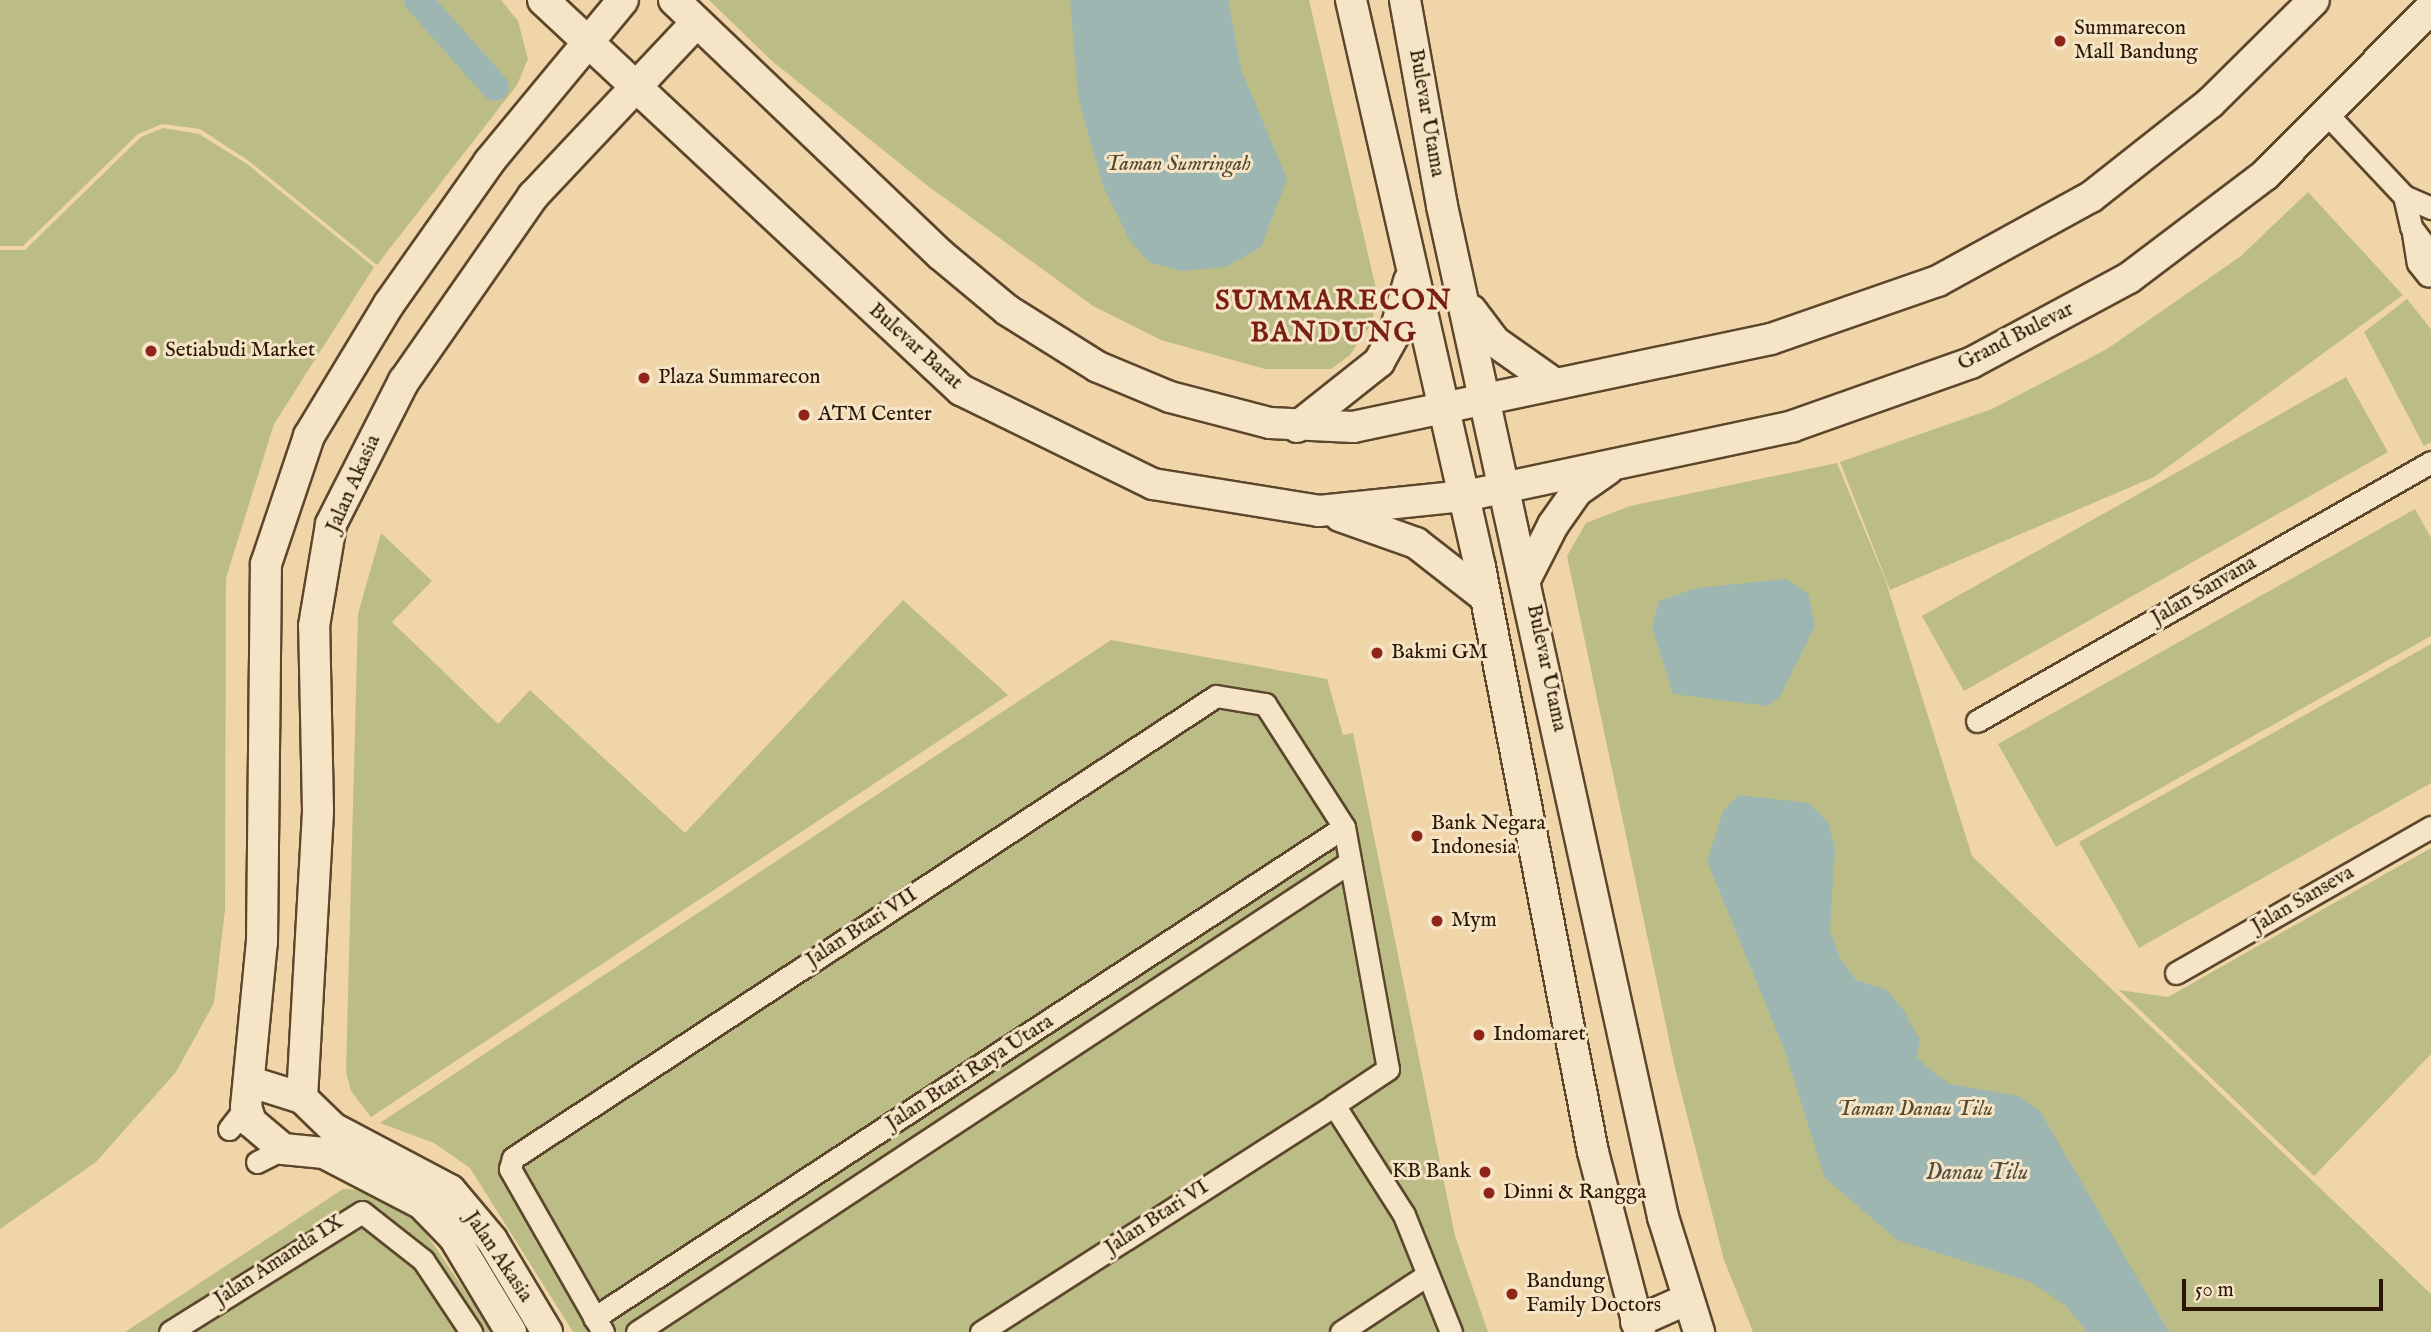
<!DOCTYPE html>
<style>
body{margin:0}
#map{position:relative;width:2431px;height:1332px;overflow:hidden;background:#f0d5a8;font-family:"IM FELL English",serif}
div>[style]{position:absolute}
.green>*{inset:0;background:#bcbd86}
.water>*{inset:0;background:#9db6b1}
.canal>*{height:28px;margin:-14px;padding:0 14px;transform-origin:14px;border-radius:14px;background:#9db6b1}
.roads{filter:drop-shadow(2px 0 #5c462c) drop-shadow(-2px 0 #5c462c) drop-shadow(0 2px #5c462c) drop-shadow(0 -2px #5c462c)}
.street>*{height:21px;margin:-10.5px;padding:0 10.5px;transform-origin:10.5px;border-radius:10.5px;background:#f5e4c6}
.secondary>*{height:30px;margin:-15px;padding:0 15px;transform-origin:15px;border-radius:15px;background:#f5e4c6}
.dots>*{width:19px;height:19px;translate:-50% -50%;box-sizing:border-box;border:4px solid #f5e4c6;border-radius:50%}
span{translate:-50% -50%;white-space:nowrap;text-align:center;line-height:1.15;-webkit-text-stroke:6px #f5e4c6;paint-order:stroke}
.poi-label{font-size:21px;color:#2a1603}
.left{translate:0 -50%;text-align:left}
.right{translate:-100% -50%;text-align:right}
.street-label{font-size:21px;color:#2a1603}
.park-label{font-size:21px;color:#56482a;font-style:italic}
.water-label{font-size:23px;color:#524e40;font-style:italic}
.district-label{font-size:28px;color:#7a1f14;font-weight:700;letter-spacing:2px}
.scale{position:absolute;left:2182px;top:1279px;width:201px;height:32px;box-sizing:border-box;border:4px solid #2a1603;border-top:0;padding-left:9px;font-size:21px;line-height:24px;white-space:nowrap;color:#2a1603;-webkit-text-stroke:5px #f5e4c6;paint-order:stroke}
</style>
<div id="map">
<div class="green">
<div style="clip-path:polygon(0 0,501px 0,518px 21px,528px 59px,517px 85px,377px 265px,249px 161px,200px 129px,162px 124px,138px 134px,23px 246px,0 246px)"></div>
<div style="clip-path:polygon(709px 0,1309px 0,1377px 293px,1372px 323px,1350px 355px,1331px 369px,1265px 369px,1161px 340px,1093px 306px,928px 186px,772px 61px)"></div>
<div style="clip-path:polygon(163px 128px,199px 134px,247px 164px,374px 267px,274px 424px,226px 578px,225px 910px,214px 1003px,176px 1072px,96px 1162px,0 1229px,0 250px,25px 250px,141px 137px)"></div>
<div style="clip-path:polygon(2308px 192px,2403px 295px,2154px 477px,1890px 590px,1840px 462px,1992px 409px,2107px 349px,2241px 256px)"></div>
<div style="clip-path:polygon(2407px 299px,2431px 329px,2431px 442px,2424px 446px,2364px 332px)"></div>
<div style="clip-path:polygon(2346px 377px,2388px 452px,1964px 691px,1922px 616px)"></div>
<div style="clip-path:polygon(1837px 463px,1885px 579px,1972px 856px,2431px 1294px,2431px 1332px,1753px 1332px,1724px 1260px,1675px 1068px,1567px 556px,1586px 523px,1630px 506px)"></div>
<div style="clip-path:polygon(2415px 509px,2431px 538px,2431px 636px,2056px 847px,1998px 744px)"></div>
<div style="clip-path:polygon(381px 533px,432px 581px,392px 622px,498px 724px,530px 690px,685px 833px,903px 600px,1008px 695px,371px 1117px,351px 1091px,346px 1072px,358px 614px)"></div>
<div style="clip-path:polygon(1111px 640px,1327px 679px,1343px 735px,1353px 733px,1455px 1236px,1488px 1332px,573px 1332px,470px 1168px,434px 1143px,380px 1123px)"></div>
<div style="clip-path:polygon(2431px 644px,2431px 783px,2139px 948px,2079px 842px)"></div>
<div style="clip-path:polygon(2431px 848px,2431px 1054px,2314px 1176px,2119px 990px,2168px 997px)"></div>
<div style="clip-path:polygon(343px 1189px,373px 1190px,421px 1226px,493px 1332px,125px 1332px)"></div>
</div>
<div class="water">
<div style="clip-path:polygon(1070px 0,1228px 0,1241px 69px,1287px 179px,1261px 247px,1226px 267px,1183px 271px,1150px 263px,1130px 241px,1103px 186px,1078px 97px)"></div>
<div style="clip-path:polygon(1786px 579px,1808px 593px,1815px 626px,1780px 696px,1768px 706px,1673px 694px,1652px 627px,1659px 601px,1697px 588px)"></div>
<div style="clip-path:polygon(1739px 795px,1809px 803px,1828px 822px,1835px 848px,1830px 930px,1840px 958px,1856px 980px,1887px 990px,1904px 1011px,1920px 1040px,1917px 1057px,1934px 1073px,1950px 1084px,2019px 1096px,2040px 1111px,2169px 1332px,2087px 1332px,2065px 1305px,2031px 1282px,1897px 1240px,1825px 1178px,1784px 1049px,1707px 861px,1723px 811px)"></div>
</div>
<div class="canal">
<div style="left:418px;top:0;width:116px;rotate:48.5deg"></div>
</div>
<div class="roads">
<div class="street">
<div style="left:2327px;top:114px;width:112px;rotate:46.8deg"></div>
<div style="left:2404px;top:196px;width:30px;rotate:24deg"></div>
<div style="left:2404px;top:196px;width:32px;rotate:77deg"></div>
<div style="left:2411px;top:227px;width:34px;rotate:53deg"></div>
<div style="left:2413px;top:233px;width:30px;rotate:81deg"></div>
<div style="left:2418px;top:263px;width:16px;rotate:52deg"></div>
<div style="left:1977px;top:721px;width:523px;rotate:-29.7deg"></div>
<div style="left:2176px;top:973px;width:294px;rotate:-29.8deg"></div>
<div style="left:229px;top:1129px;width:28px;rotate:-52deg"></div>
<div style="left:257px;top:1162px;width:29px;rotate:-27deg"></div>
<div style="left:594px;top:1318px;width:896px;rotate:-33.21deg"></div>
<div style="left:170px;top:1332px;width:226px;rotate:-32deg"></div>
<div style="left:362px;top:1212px;width:78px;rotate:38.2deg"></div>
<div style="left:423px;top:1260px;width:87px;rotate:56.3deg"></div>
<div style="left:603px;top:1332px;width:188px;rotate:-119.7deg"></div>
<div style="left:510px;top:1169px;width:11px;rotate:-75deg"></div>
<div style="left:513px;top:1158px;width:841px;rotate:-33.31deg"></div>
<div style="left:1216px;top:696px;width:50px;rotate:9.3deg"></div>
<div style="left:1265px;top:704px;width:146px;rotate:57.3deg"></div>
<div style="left:1344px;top:827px;width:246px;rotate:79.7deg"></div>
<div style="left:1388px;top:1069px;width:65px;rotate:146.3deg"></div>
<div style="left:1334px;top:1105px;width:130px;rotate:57.5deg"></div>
<div style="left:1404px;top:1215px;width:126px;rotate:68.1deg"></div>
<div style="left:637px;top:1332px;width:854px;rotate:-33.39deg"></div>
<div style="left:981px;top:1332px;width:420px;rotate:-32.7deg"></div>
<div style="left:1341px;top:1332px;width:103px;rotate:-33.5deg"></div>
</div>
<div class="secondary">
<div style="left:543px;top:0;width:572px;rotate:43.02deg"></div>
<div style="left:961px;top:390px;width:214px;rotate:26.1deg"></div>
<div style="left:1153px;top:484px;width:168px;rotate:9.2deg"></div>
<div style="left:1319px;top:511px;width:147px;rotate:-5.9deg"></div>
<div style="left:1465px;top:496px;width:335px;rotate:-12deg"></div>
<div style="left:1793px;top:426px;width:189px;rotate:-19.5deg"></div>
<div style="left:1971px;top:363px;width:179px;rotate:-28.3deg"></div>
<div style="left:2129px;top:278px;width:171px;rotate:-37.1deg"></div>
<div style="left:2265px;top:175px;width:235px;rotate:-45.2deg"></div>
<div style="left:674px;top:0;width:369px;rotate:43.7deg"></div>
<div style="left:941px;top:255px;width:86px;rotate:39.8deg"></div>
<div style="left:1007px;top:310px;width:107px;rotate:32.1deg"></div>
<div style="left:1098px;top:367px;width:78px;rotate:22.6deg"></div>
<div style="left:1170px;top:397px;width:103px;rotate:14.6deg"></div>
<div style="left:1270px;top:423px;width:83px;rotate:2.8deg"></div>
<div style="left:1353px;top:427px;width:427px;rotate:-11.9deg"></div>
<div style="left:1771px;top:339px;width:177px;rotate:-19.2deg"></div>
<div style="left:1938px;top:281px;width:175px;rotate:-28.8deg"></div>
<div style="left:2091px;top:197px;width:152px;rotate:-38.3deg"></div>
<div style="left:2210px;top:103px;width:146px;rotate:-44.7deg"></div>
<div style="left:1351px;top:0;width:581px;rotate:77.18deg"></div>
<div style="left:1480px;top:567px;width:596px;rotate:79.07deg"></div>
<div style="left:1593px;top:1152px;width:186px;rotate:75.4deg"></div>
<div style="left:1405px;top:0;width:209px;rotate:79.8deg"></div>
<div style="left:1442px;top:206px;width:1035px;rotate:77.67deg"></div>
<div style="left:1663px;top:1217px;width:121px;rotate:72.6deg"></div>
<div style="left:1471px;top:310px;width:39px;rotate:53deg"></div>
<div style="left:1494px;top:341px;width:75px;rotate:35.2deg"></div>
<div style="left:1297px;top:427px;width:105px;rotate:-38.4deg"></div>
<div style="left:1379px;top:362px;width:31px;rotate:-61deg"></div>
<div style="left:1394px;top:335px;width:56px;rotate:-74.5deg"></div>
<div style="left:1340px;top:516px;width:81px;rotate:19.6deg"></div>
<div style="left:1416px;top:543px;width:88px;rotate:38deg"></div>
<div style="left:1527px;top:576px;width:57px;rotate:-63deg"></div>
<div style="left:1553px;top:525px;width:42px;rotate:-54.8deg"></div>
<div style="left:1577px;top:491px;width:37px;rotate:-35deg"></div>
<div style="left:251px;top:1082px;width:53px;rotate:17.4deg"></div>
<div style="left:1636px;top:1322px;width:57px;rotate:-23.9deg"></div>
<div style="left:511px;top:1332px;width:111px;rotate:-121deg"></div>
<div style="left:454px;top:1237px;width:46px;rotate:-134.1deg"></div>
<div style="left:422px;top:1204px;width:110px;rotate:-152.5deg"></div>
<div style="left:324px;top:1153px;width:41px;rotate:-174.4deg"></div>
<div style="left:283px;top:1149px;width:42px;rotate:-139.8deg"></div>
<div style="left:251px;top:1122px;width:16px;rotate:-108deg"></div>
<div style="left:246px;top:1107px;width:166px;rotate:-84.5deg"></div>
<div style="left:262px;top:942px;width:378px;rotate:-89.4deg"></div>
<div style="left:266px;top:564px;width:135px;rotate:-71.4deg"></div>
<div style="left:309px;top:436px;width:154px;rotate:-58.8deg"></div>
<div style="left:389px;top:304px;width:174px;rotate:-54.8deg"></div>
<div style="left:489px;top:162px;width:210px;rotate:-50.4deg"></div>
<div style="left:547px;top:1332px;width:107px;rotate:-120.9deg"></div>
<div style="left:492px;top:1240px;width:65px;rotate:-130deg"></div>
<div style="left:450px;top:1190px;width:132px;rotate:-152.1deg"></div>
<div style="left:333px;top:1128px;width:43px;rotate:-135.9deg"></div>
<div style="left:302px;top:1098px;width:288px;rotate:-86.8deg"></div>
<div style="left:318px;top:810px;width:184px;rotate:-91.2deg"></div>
<div style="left:314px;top:626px;width:103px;rotate:-80.5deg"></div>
<div style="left:331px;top:524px;width:161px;rotate:-63deg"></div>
<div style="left:404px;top:381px;width:226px;rotate:-55.1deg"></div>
<div style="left:533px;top:196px;width:238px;rotate:-46.7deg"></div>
</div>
</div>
<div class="dots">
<div style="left:2060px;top:41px;background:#8f2418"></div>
<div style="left:151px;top:351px;background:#8f2418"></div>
<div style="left:644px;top:378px;background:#8f2418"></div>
<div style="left:804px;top:415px;background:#8f2418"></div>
<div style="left:1377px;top:653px;background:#8f2418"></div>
<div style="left:1417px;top:836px;background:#8f2418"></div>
<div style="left:1437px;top:921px;background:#8f2418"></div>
<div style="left:1479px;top:1035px;background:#8f2418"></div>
<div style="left:1485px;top:1172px;background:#8f2418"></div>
<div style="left:1489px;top:1193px;background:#8f2418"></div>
<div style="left:1512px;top:1294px;background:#8f2418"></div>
</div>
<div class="poi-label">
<span class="left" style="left:2074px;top:41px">Summarecon<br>Mall Bandung</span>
<span class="left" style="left:165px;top:351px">Setiabudi Market</span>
<span class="left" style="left:658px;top:378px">Plaza Summarecon</span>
<span class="left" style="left:818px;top:415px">ATM Center</span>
<span class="left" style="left:1391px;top:653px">Bakmi GM</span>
<span class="left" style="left:1431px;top:836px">Bank Negara<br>Indonesia</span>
<span class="left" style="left:1451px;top:921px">Mym</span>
<span class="left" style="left:1493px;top:1035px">Indomaret</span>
<span class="right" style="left:1471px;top:1172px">KB Bank</span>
<span class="left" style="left:1503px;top:1193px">Dinni &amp; Rangga</span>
<span class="left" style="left:1526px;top:1294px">Bandung<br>Family Doctors</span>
</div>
<div class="street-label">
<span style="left:1426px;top:113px;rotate:80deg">Bulevar Utama</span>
<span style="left:2016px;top:337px;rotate:-27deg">Grand Bulevar</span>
<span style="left:915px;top:347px;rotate:42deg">Bulevar Barat</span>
<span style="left:354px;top:484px;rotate:-66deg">Jalan Akasia</span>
<span style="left:2204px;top:591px;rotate:-30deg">Jalan Sanvana</span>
<span style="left:1546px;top:668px;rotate:78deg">Bulevar Utama</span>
<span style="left:2303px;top:900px;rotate:-30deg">Jalan Sanseva</span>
<span style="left:862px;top:928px;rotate:-33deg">Jalan Btari VII</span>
<span style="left:970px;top:1073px;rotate:-33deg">Jalan Btari Raya Utara</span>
<span style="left:1157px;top:1218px;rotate:-33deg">Jalan Btari VI</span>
<span style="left:498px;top:1257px;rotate:56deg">Jalan Akasia</span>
<span style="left:279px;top:1261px;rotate:-33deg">Jalan Amanda IX</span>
</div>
<div class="park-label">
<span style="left:1178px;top:165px">Taman Sumringah</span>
<span style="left:1915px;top:1110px">Taman Danau Tilu</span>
</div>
<div class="water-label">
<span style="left:1977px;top:1173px">Danau Tilu</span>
</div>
<div class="district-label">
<span style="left:1334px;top:318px">SUMMARECON<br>BANDUNG</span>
</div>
<div class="scale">50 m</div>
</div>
